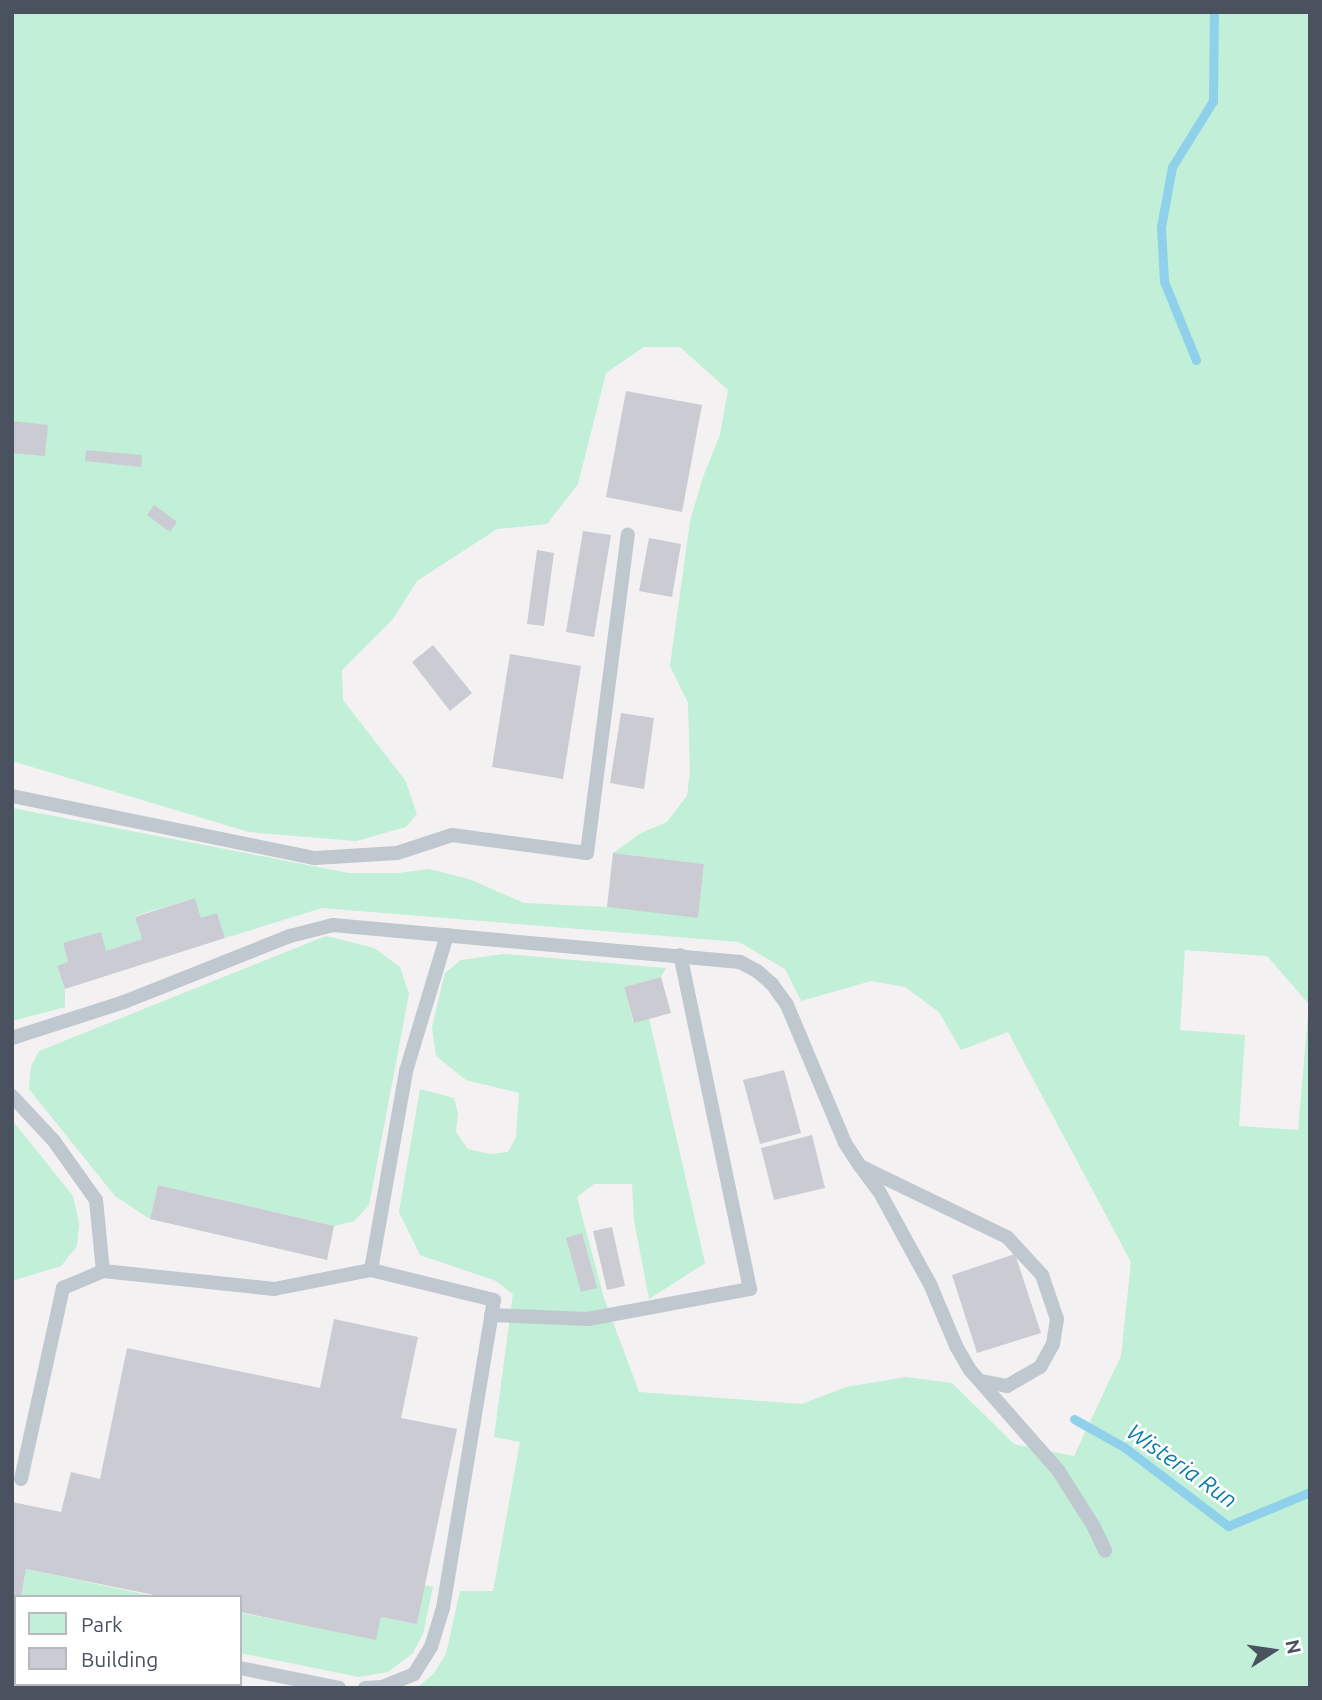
<!DOCTYPE html>
<style>
body{margin:0}
#map{position:relative;width:1322px;height:1700px;overflow:hidden;background:#f3f1f1;font-family:Ubuntu,sans-serif}
div>[style]{position:absolute}
.green>*{inset:0;background:#c1efd7}
.stream>*{height:9px;margin:-4.5px;padding:0 4.5px;transform-origin:4.5px;border-radius:4.5px;background:#8fd0eb}
.building>*{inset:0;background:#cbccd3}
.lane>*{height:14px;margin:-7px;padding:0 7px;transform-origin:7px;border-radius:7px;background:#bfc7cf}
span{translate:-50% -50%;white-space:nowrap;text-align:center;line-height:1.15;-webkit-text-stroke:5px #fff;paint-order:stroke}
.water-label{font-size:23px;color:#0e7cac;font-style:italic}
.frame{position:absolute;inset:0;border:14px solid #49525e;pointer-events:none}
.legend{position:absolute;left:14px;top:1595px;width:228px;height:91px;box-sizing:border-box;background:#fff;border:2px solid #b6babf;margin:0;padding:9px 12px;list-style:none;font-size:21px;color:#49525e}
.legend li{display:flex;align-items:center;gap:14px;height:35px}
.legend b{width:35px;border:2px solid #b6babf}
.north{position:absolute;left:1238px;top:1616px;width:70px;height:70px;-webkit-text-stroke:5px #fff;paint-order:stroke;rotate:78deg;font-size:19px;font-weight:700;line-height:28px;text-align:center;color:#49525e}
.north::after{content:'';display:block;margin:auto;width:24px;height:32px;background:#49525e;clip-path:polygon(50% 0,100% 100%,50% 72%,0 100%)}
</style>
<div id="map">
<div class="green">
<div style="clip-path:polygon(evenodd,12px 12px,1310px 12px,1310px 1688px,417px 1688px,434px 1673px,446px 1654px,460px 1591px,493px 1591px,520px 1442px,494px 1437px,513px 1294px,496px 1281px,420px 1255px,399px 1212px,420px 1089px,454px 1098px,458px 1113px,456px 1132px,468px 1149px,490px 1154px,508px 1152px,516px 1137px,519px 1093px,466px 1080px,436px 1056px,432px 1027px,445px 973px,461px 960px,504px 954px,666px 968px,661px 977px,624px 987px,633px 1022px,649px 1018px,705px 1263px,649px 1299px,634px 1220px,632px 1184px,594px 1184px,577px 1197px,604px 1298px,639px 1392px,802px 1404px,846px 1387px,906px 1377px,952px 1383px,1014px 1444px,1074px 1456px,1121px 1356px,1131px 1262px,1008px 1032px,961px 1050px,939px 1012px,905px 987px,871px 981px,801px 1001px,785px 969px,739px 942px,322px 908px,225px 938px,217px 914px,201px 918px,195px 898px,135px 916px,142px 939px,106px 951px,63px 943px,68px 962px,57px 967px,65px 989px,65px 1007px,12px 1021px,12px 808px,349px 873px,399px 873px,429px 869px,469px 879px,524px 903px,607px 907px,698px 917px,704px 864px,613px 853px,641px 833px,667px 822px,687px 796px,690px 771px,688px 703px,670px 666px,690px 521px,703px 477px,720px 435px,728px 390px,680px 347px,644px 347px,606px 373px,578px 484px,547px 524px,497px 529px,417px 581px,393px 619px,342px 670px,343px 700px,405px 780px,417px 814px,406px 827px,356px 841px,249px 832px,12px 761px,12px 12px,1185px 950px,1267px 956px,1309px 1004px,1298px 1130px,1239px 1126px,1245px 1035px,1180px 1030px,1185px 950px)"></div>
<div style="clip-path:polygon(326px 936px,374px 948px,400px 967px,409px 994px,369px 1205px,354px 1221px,334px 1226px,158px 1185px,150px 1219px,115px 1196px,29px 1089px,31px 1066px,39px 1051px)"></div>
<div style="clip-path:polygon(12px 1120px,73px 1196px,79px 1223px,77px 1246px,61px 1266px,12px 1281px)"></div>
<div style="clip-path:polygon(26px 1569px,158px 1597px,21px 1597px)"></div>
<div style="clip-path:polygon(424px 1585px,433px 1587px,423px 1634px,413px 1653px,388px 1672px,359px 1677px,240px 1653px,241px 1613px,376px 1639px,381px 1617px,417px 1624px)"></div>
</div>
<div class="stream">
<div style="left:1196px;top:360px;width:85px;rotate:-112.1deg"></div>
<div style="left:1164px;top:281px;width:54px;rotate:-93.2deg"></div>
<div style="left:1161px;top:227px;width:61px;rotate:-79.6deg"></div>
<div style="left:1172px;top:167px;width:78px;rotate:-58.2deg"></div>
<div style="left:1213px;top:101px;width:89px;rotate:-89.4deg"></div>
<div style="left:1074px;top:1419px;width:57px;rotate:29.2deg"></div>
<div style="left:1124px;top:1447px;width:131px;rotate:37.2deg"></div>
<div style="left:1228px;top:1526px;width:89px;rotate:-22.5deg"></div>
</div>
<div class="building">
<div style="clip-path:polygon(626px 391px,702px 405px,682px 512px,606px 497px)"></div>
<div style="clip-path:polygon(12px 421px,48px 425px,45px 456px,12px 453px)"></div>
<div style="clip-path:polygon(86px 450px,142px 455px,141px 467px,85px 461px)"></div>
<div style="clip-path:polygon(154px 505px,177px 522px,170px 532px,147px 515px)"></div>
<div style="clip-path:polygon(583px 531px,611px 535px,594px 637px,566px 632px)"></div>
<div style="clip-path:polygon(649px 538px,681px 544px,672px 597px,639px 591px)"></div>
<div style="clip-path:polygon(537px 550px,554px 553px,544px 626px,527px 624px)"></div>
<div style="clip-path:polygon(433px 645px,472px 693px,450px 711px,412px 662px)"></div>
<div style="clip-path:polygon(510px 654px,581px 666px,563px 779px,492px 767px)"></div>
<div style="clip-path:polygon(621px 713px,654px 718px,644px 789px,610px 783px)"></div>
<div style="clip-path:polygon(613px 853px,704px 864px,698px 918px,607px 907px)"></div>
<div style="clip-path:polygon(195px 898px,201px 918px,217px 913px,225px 938px,65px 989px,57px 966px,68px 962px,63px 943px,101px 932px,106px 951px,142px 939px,135px 917px)"></div>
<div style="clip-path:polygon(661px 977px,671px 1013px,634px 1023px,624px 987px)"></div>
<div style="clip-path:polygon(784px 1070px,801px 1133px,760px 1144px,743px 1080px)"></div>
<div style="clip-path:polygon(812px 1135px,825px 1188px,774px 1200px,761px 1148px)"></div>
<div style="clip-path:polygon(158px 1185px,334px 1226px,327px 1260px,150px 1219px)"></div>
<div style="clip-path:polygon(612px 1227px,625px 1286px,607px 1290px,593px 1231px)"></div>
<div style="clip-path:polygon(582px 1233px,597px 1288px,581px 1292px,566px 1238px)"></div>
<div style="clip-path:polygon(1015px 1254px,1041px 1333px,977px 1353px,952px 1275px)"></div>
<div style="clip-path:polygon(334px 1319px,418px 1337px,401px 1418px,457px 1429px,417px 1624px,381px 1617px,376px 1640px,240px 1612px,240px 1597px,164px 1597px,26px 1569px,21px 1597px,16px 1597px,17px 1684px,12px 1688px,12px 1502px,61px 1512px,71px 1472px,100px 1479px,127px 1348px,320px 1388px)"></div>
</div>
<div class="lane">
<div style="left:12px;top:796px;width:309px;rotate:11.6deg"></div>
<div style="left:315px;top:858px;width:82px;rotate:-3.5deg"></div>
<div style="left:397px;top:853px;width:58px;rotate:-18.1deg"></div>
<div style="left:452px;top:835px;width:136px;rotate:7.6deg"></div>
<div style="left:587px;top:853px;width:321px;rotate:-82.7deg"></div>
<div style="left:12px;top:1038px;width:118px;rotate:-17.8deg"></div>
<div style="left:124px;top:1002px;width:179px;rotate:-21.7deg"></div>
<div style="left:290px;top:936px;width:44px;rotate:-14.3deg"></div>
<div style="left:333px;top:925px;width:409px;rotate:5.2deg"></div>
<div style="left:740px;top:962px;width:19px;rotate:28deg"></div>
<div style="left:757px;top:971px;width:20px;rotate:41deg"></div>
<div style="left:772px;top:984px;width:26px;rotate:54deg"></div>
<div style="left:787px;top:1005px;width:150px;rotate:67.2deg"></div>
<div style="left:845px;top:1143px;width:27px;rotate:57deg"></div>
<div style="left:860px;top:1166px;width:163px;rotate:25.8deg"></div>
<div style="left:1007px;top:1237px;width:52px;rotate:47.4deg"></div>
<div style="left:1042px;top:1275px;width:46px;rotate:71.2deg"></div>
<div style="left:1057px;top:1319px;width:25px;rotate:99deg"></div>
<div style="left:1053px;top:1344px;width:26px;rotate:119deg"></div>
<div style="left:1040px;top:1367px;width:38px;rotate:150deg"></div>
<div style="left:1007px;top:1386px;width:26px;rotate:-169deg"></div>
<div style="left:12px;top:1096px;width:62px;rotate:47deg"></div>
<div style="left:54px;top:1141px;width:72px;rotate:54.6deg"></div>
<div style="left:96px;top:1200px;width:71px;rotate:84.4deg"></div>
<div style="left:863px;top:1170px;width:26px;rotate:53deg"></div>
<div style="left:879px;top:1191px;width:106px;rotate:61.3deg"></div>
<div style="left:930px;top:1284px;width:67px;rotate:67.2deg"></div>
<div style="left:956px;top:1346px;width:28px;rotate:60deg"></div>
<div style="left:970px;top:1370px;width:133px;rotate:48.7deg"></div>
<div style="left:1058px;top:1470px;width:67px;rotate:57.7deg"></div>
<div style="left:1094px;top:1527px;width:26px;rotate:65deg"></div>
<div style="left:491px;top:1315px;width:97px;rotate:2.4deg"></div>
<div style="left:588px;top:1319px;width:165px;rotate:-10.5deg"></div>
<div style="left:750px;top:1289px;width:341px;rotate:-101.8deg"></div>
<div style="left:21px;top:1479px;width:196px;rotate:-77.6deg"></div>
<div style="left:63px;top:1288px;width:43px;rotate:-23deg"></div>
<div style="left:103px;top:1271px;width:172px;rotate:6deg"></div>
<div style="left:274px;top:1289px;width:99px;rotate:-11.1deg"></div>
<div style="left:240px;top:1668px;width:101px;rotate:11.4deg"></div>
<div style="left:69px;top:1688px;width:4px;rotate:-76deg"></div>
<div style="left:365px;top:1688px;width:17px;rotate:-3deg"></div>
<div style="left:382px;top:1687px;width:35px;rotate:-22deg"></div>
<div style="left:414px;top:1674px;width:32px;rotate:-58deg"></div>
<div style="left:431px;top:1647px;width:41px;rotate:-72.9deg"></div>
<div style="left:443px;top:1608px;width:312px;rotate:-80.6deg"></div>
<div style="left:494px;top:1300px;width:127px;rotate:-166.3deg"></div>
<div style="left:371px;top:1270px;width:202px;rotate:-80deg"></div>
<div style="left:406px;top:1071px;width:142px;rotate:-73.2deg"></div>
</div>
<div class="water-label">
<span style="left:1182px;top:1466px;rotate:35deg">Wisteria Run</span>
</div>
<div class="frame"></div>
<ul class="legend">
<li><b style="height:19px;background:#c1efd7"></b>Park</li>
<li><b style="height:19px;background:#cbccd3"></b>Building</li>
</ul>
<div class="north">N</div>
</div>
